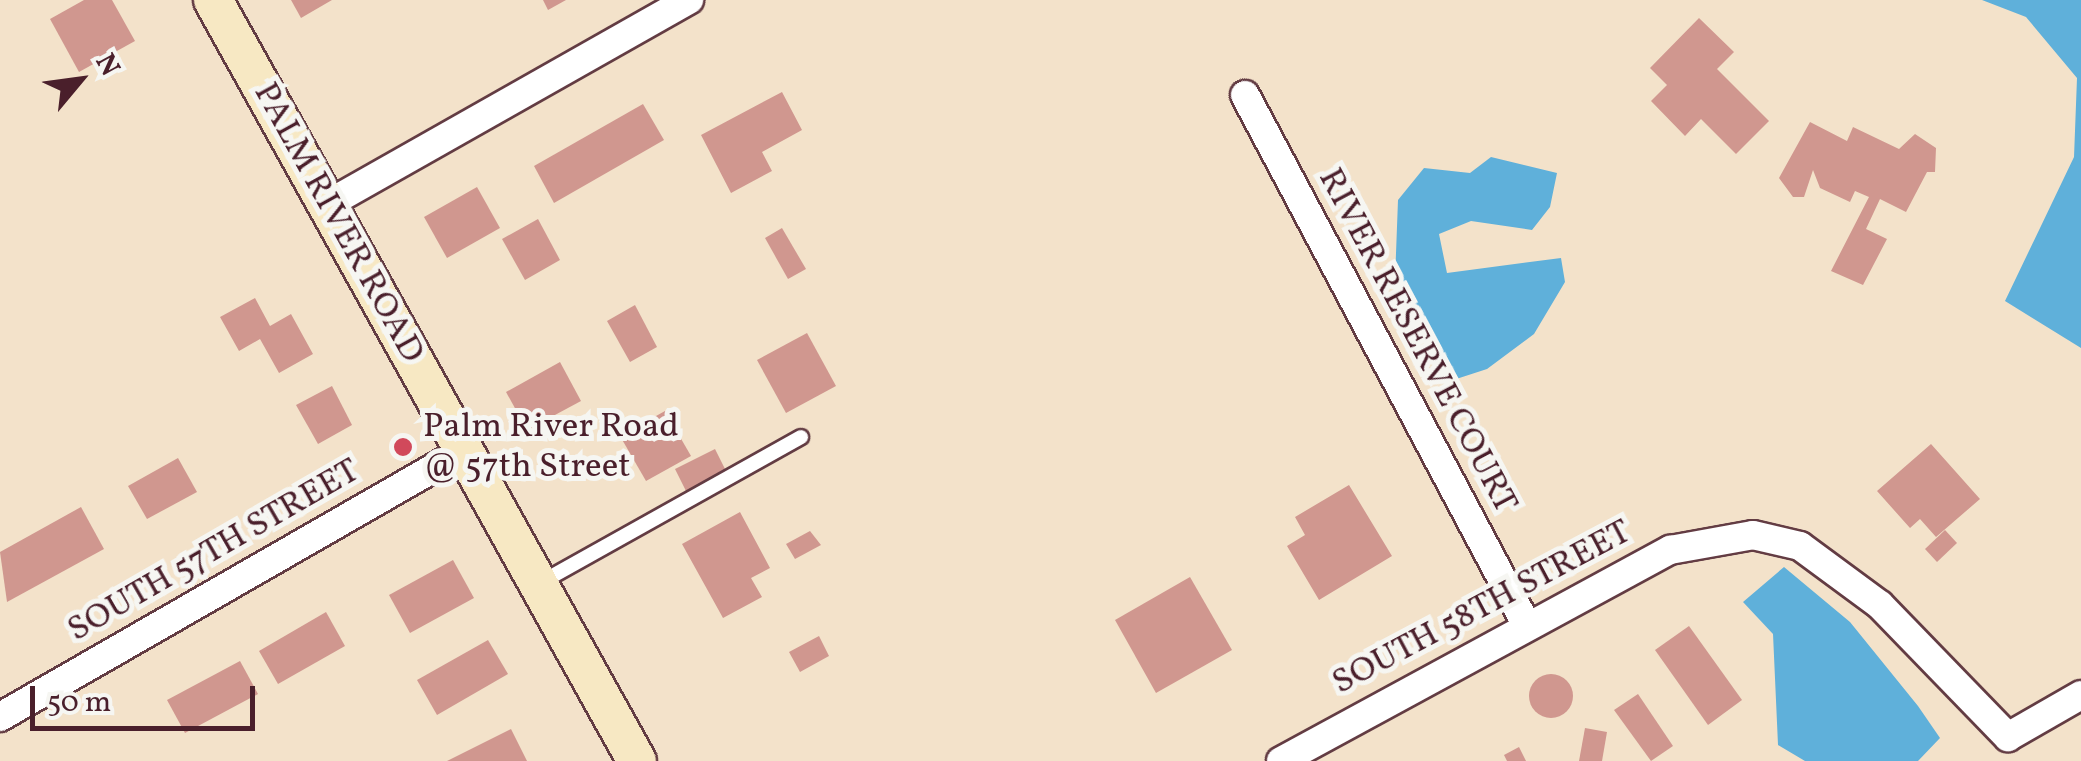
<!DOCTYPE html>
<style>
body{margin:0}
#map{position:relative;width:2081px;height:761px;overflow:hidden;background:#f3e2ca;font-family:Vollkorn,serif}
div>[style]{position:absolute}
.water>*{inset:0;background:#5fb0da}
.building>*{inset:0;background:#d0978f}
.round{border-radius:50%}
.roads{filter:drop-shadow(2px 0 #633c43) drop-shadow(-2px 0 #633c43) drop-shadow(0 2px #633c43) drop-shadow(0 -2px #633c43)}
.lane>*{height:14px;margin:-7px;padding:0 7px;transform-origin:7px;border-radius:7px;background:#fff}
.street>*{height:28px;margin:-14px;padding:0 14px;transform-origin:14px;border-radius:14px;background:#fff}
.secondary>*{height:38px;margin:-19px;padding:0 19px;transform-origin:19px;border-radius:19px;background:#f7e8c3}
.dots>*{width:28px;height:28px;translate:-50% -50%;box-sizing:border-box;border:5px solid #f6f6f2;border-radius:50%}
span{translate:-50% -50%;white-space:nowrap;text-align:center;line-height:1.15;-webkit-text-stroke:10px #f6f6f2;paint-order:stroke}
.street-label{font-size:35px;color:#4a1f2b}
.poi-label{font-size:35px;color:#4a1f2b}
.left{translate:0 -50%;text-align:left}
.north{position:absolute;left:30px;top:30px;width:100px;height:100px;-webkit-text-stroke:8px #f6f6f2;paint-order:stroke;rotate:61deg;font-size:28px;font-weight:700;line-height:40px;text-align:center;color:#4a1f2b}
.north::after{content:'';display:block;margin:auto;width:35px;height:45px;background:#4a1f2b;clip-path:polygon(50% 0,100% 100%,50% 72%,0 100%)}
.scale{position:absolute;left:30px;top:686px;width:225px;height:45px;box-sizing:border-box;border:5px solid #4a1f2b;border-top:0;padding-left:12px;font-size:30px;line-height:35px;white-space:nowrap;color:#4a1f2b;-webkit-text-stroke:8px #f6f6f2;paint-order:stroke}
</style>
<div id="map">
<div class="water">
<div style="clip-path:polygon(1982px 0,2081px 0,2081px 348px,2005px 301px,2074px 157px,2077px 78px,2026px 17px)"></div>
<div style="clip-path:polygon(1491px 157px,1557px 173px,1550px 207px,1532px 230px,1471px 221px,1439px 234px,1447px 273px,1561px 258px,1565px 282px,1534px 334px,1487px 369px,1447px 382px,1425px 320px,1410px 315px,1395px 280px,1398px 200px,1424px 168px,1470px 173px)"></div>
<div style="clip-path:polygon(1784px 567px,1850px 622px,1918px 706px,1940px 738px,1918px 761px,1805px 761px,1778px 745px,1773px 634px,1743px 602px)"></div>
</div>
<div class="building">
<div style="clip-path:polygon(84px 0,112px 0,135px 41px,79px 72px,50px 19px)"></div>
<div style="clip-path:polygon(291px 0,332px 0,301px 18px)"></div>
<div style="clip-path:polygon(543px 0,566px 0,548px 10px)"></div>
<div style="clip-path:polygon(1699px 18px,1734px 52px,1717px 69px,1769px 121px,1736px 154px,1701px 119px,1685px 136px,1651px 101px,1667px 85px,1650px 68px)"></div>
<div style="clip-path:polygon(782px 92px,802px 130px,762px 152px,772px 171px,731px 193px,701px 135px)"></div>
<div style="clip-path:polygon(643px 104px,664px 140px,554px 203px,534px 166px)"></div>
<div style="clip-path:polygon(1810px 122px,1847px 141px,1853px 127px,1899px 149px,1915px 134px,1936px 148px,1935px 172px,1927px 172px,1906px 212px,1880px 199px,1866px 229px,1887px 239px,1863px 285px,1831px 271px,1869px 197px,1855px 191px,1850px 202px,1820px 188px,1813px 170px,1804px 197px,1793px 197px,1779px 178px)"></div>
<div style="clip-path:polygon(477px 187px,500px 228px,447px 258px,424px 217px)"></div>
<div style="clip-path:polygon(538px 219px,560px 260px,525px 280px,502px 239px)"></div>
<div style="clip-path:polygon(782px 228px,806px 269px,788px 279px,765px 238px)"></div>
<div style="clip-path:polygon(255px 298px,270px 326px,291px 314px,313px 354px,279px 373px,260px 339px,239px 351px,220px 317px)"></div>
<div style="clip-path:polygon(635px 305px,657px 347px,630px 362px,607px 321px)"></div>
<div style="clip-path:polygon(807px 333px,836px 386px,786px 413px,757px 360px)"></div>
<div style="clip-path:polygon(560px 362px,581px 401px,527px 430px,506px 392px)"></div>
<div style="clip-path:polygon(332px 386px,352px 425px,318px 444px,296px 405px)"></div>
<div style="clip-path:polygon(665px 411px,691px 456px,646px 481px,620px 436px)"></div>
<div style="clip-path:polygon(1931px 444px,1980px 499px,1936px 537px,1920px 519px,1910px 528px,1877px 491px)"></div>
<div style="clip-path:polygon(715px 449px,727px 473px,687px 493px,675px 469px)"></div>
<div style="clip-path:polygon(178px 458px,197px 492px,147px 519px,128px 486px)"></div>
<div style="clip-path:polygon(1349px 485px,1392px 556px,1319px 600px,1287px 546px,1305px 535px,1295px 517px)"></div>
<div style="clip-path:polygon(81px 507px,104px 549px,7px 602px,0 552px)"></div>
<div style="clip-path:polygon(740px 512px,770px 568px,751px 578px,762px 597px,723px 618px,682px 544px)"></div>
<div style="clip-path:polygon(1945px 530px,1957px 543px,1937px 562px,1925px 549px)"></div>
<div style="clip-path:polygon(810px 531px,821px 545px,795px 559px,786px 544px)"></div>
<div style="clip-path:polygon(453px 560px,474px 598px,410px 633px,389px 595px)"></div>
<div style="clip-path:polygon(1190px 577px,1232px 650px,1156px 693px,1115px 620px)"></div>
<div style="clip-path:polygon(326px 612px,345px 646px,278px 684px,259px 651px)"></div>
<div style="clip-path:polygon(1689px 626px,1742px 700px,1708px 725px,1655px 650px)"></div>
<div style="clip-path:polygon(819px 636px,829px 656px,800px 672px,789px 652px)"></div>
<div style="clip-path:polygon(488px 640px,508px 674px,437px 715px,417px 680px)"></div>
<div style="clip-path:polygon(240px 661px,258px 694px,185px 733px,167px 700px)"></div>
<div class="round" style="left:1529px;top:674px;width:44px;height:44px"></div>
<div style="clip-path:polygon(1638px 694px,1673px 746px,1651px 761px,1614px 710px)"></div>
<div style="clip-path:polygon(1585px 728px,1607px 732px,1602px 761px,1579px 761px)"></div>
<div style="clip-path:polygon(511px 729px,527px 761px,447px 761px)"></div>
<div style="clip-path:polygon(1519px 747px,1526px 761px,1507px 761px,1504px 755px)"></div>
</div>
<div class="roads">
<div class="lane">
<div style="left:540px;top:583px;width:299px;rotate:-29.2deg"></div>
</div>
<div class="street">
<div style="left:1245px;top:95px;width:597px;rotate:62.02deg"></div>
<div style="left:328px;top:204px;width:415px;rotate:-29.5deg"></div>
<div style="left:0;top:717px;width:536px;rotate:-29.86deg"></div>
<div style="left:2008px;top:737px;width:84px;rotate:-29.9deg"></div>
<div style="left:1281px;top:761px;width:443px;rotate:-28.5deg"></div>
<div style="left:1670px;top:550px;width:84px;rotate:-10.2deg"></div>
<div style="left:1753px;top:535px;width:48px;rotate:13.2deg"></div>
<div style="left:1800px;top:546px;width:99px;rotate:36.4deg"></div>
<div style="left:1880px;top:605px;width:184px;rotate:45.9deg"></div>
</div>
<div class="secondary">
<div style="left:213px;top:0;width:871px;rotate:60.88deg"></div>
</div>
</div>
<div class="dots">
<div style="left:403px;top:447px;background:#d1495b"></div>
</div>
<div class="street-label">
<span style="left:338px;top:223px;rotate:61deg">PALM RIVER ROAD</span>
<span style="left:1417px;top:341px;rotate:62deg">RIVER RESERVE COURT</span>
<span style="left:214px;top:551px;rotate:-30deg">SOUTH 57TH STREET</span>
<span style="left:1482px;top:608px;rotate:-28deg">SOUTH 58TH STREET</span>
</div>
<div class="poi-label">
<span class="left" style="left:423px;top:447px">Palm River Road<br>@ 57th Street</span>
</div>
<div class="north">N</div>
<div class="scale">50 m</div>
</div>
